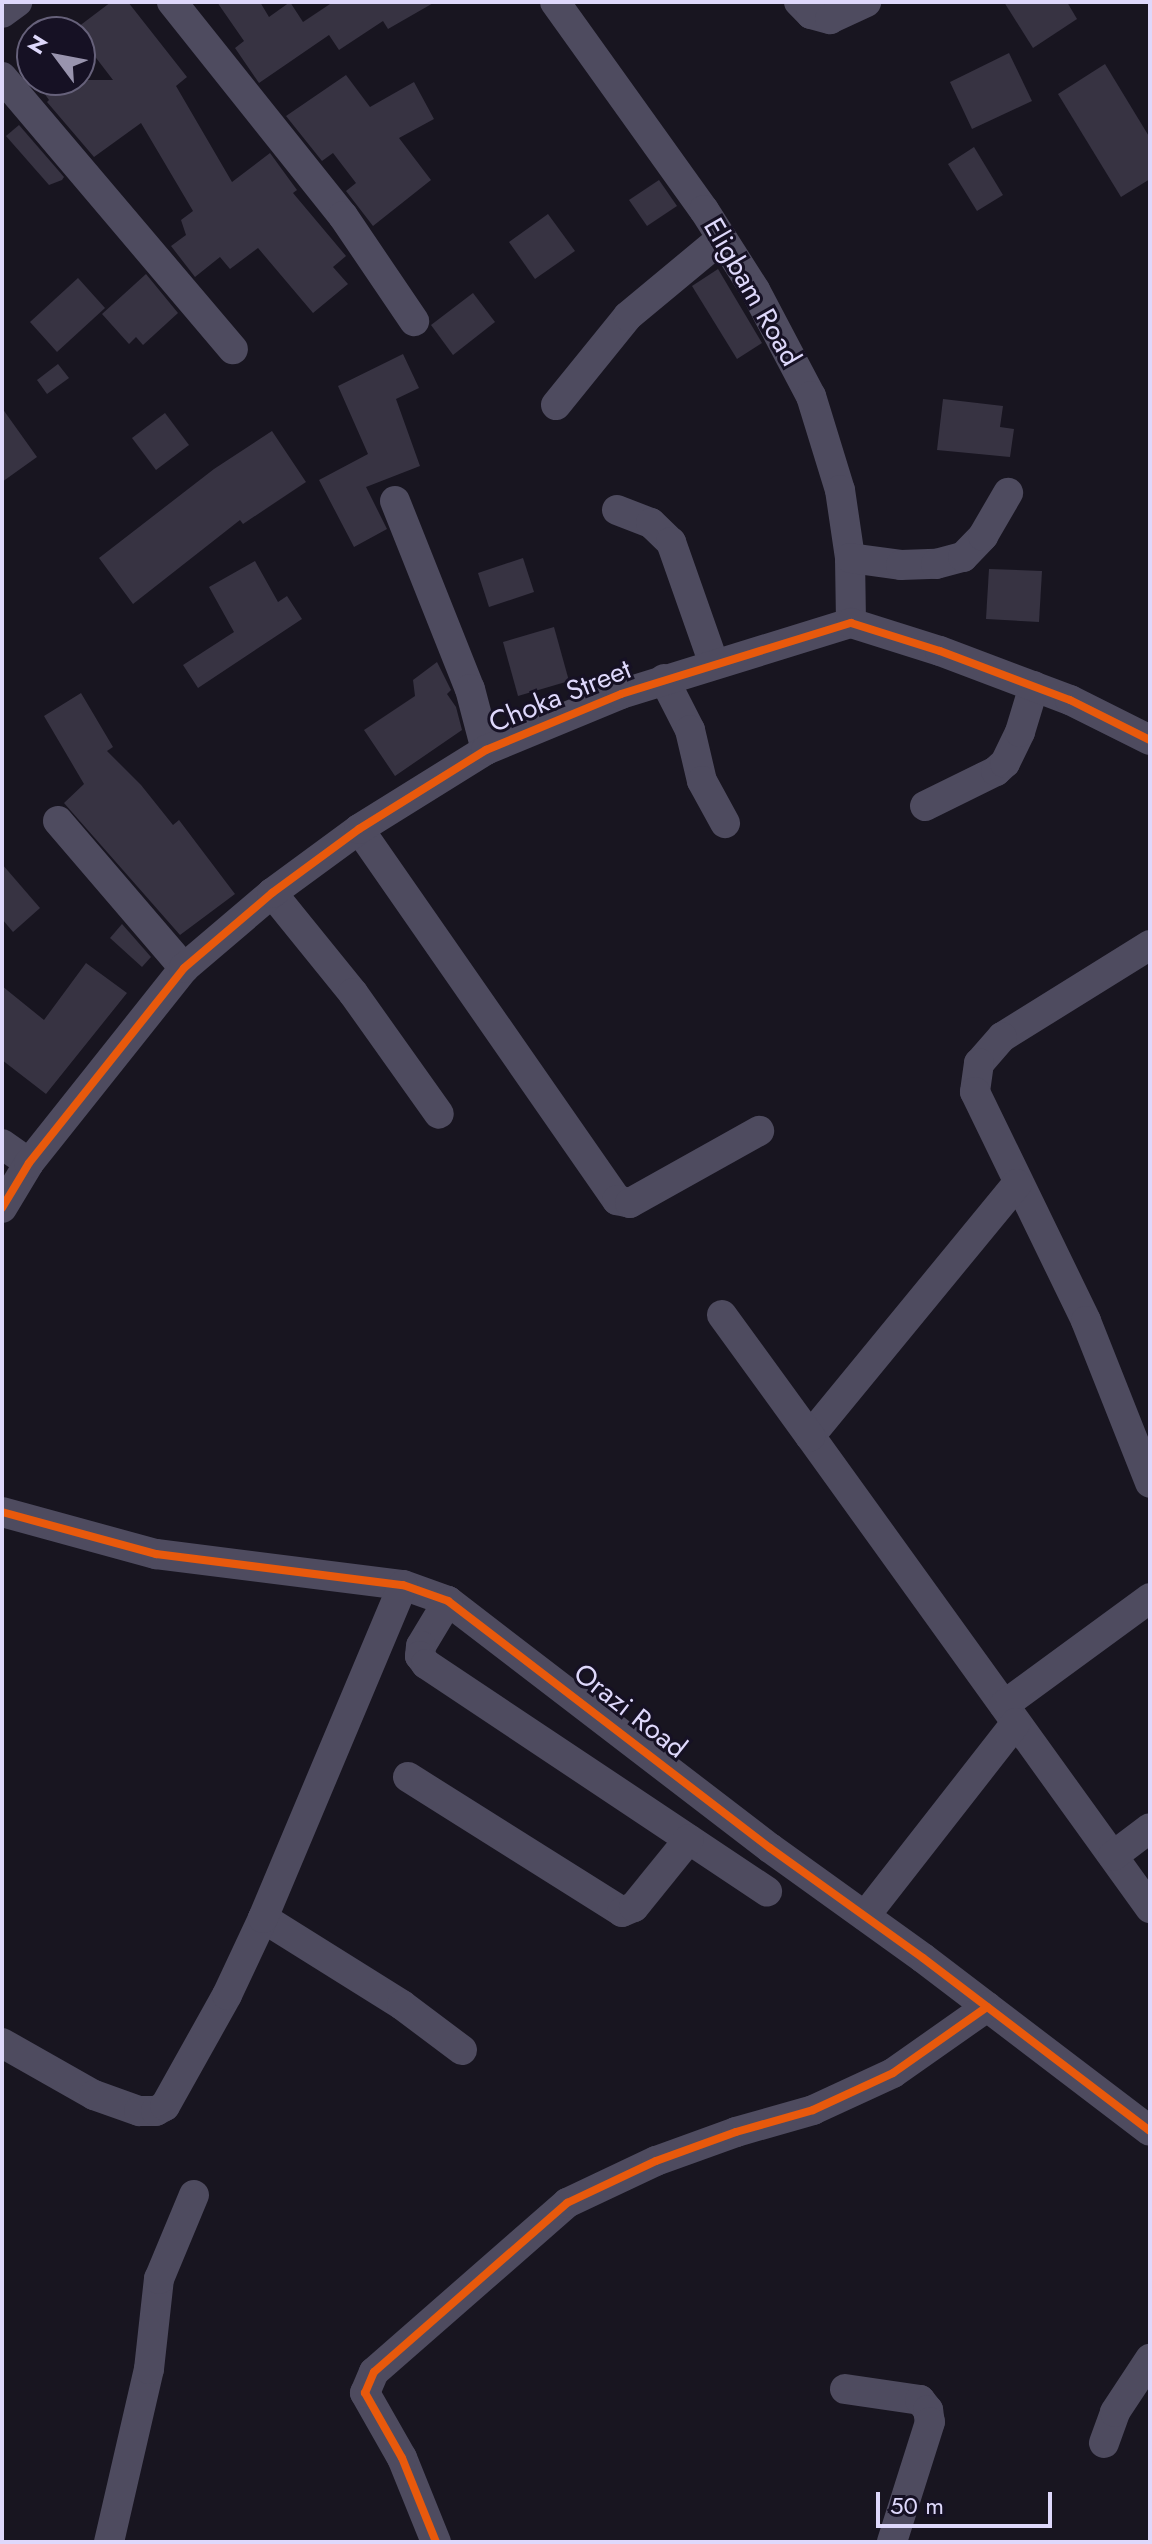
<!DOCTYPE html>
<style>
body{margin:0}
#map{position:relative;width:1152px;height:2544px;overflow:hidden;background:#181520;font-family:Jost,sans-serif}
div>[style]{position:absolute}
.building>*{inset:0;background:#373342}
.minor>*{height:30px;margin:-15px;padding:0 15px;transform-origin:15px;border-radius:15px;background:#4e4b5f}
.cycleway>*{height:8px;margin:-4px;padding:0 4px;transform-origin:4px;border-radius:4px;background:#e8590c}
span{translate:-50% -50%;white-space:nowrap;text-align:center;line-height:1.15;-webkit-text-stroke:6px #161124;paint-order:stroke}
.street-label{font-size:28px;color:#ded8fb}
.frame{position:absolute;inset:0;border:4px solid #ded8fb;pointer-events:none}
.north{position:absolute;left:16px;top:16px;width:80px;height:80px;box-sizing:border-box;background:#161124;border:2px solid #66617a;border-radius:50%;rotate:302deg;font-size:22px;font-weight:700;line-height:32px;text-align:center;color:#ded8fb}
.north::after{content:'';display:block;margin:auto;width:28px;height:36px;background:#9994ae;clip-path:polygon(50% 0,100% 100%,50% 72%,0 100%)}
.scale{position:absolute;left:876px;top:2492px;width:176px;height:36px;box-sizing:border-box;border:4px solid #ded8fb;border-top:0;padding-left:10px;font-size:24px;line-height:28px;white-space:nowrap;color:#ded8fb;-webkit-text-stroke:6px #161124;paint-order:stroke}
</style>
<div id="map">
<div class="building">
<div style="clip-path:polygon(111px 2px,128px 2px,187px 77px,176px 86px,232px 182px,270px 153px,297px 190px,293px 193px,346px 256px,333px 267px,348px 284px,313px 313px,258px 248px,230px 269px,220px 257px,195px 277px,171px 246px,186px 235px,181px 220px,193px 211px,141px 123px,94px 157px,47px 102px,49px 100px,35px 80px,113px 80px,80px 37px,80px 32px,74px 30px)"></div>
<div style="clip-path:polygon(217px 2px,260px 2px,269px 17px,290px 2px,303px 22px,333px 2px,435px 2px,388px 29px,383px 21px,339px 50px,329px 35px,259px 83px,235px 48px,244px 41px)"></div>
<div style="clip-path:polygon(1004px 2px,1067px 2px,1077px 19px,1033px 48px)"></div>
<div style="clip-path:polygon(1009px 53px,1032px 101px,972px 129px,950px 82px)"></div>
<div style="clip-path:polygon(1105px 64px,1150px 138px,1150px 179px,1121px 197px,1058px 94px)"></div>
<div style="clip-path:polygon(346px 75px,370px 107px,414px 82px,434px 119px,399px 138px,431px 180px,373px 226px,346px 191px,356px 183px,333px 153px,322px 161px,286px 116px)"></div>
<div style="clip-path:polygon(19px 125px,64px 177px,62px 180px,49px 185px,6px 136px)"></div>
<div style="clip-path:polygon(974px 147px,1003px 195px,977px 211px,948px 164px)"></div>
<div style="clip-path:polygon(659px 180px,677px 206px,647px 226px,629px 200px)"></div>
<div style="clip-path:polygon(548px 214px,575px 251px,535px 279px,509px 242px)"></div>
<div style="clip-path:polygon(718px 269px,762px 343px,737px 359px,692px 286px)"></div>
<div style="clip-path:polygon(146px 274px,178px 313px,143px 345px,136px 337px,129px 344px,102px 314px)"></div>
<div style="clip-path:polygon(78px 278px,105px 308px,57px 352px,30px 322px)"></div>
<div style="clip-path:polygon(473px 293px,495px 322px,453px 355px,431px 325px)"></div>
<div style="clip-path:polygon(403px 354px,419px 388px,396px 399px,420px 466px,366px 487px,387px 529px,354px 547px,319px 480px,368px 454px,338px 386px)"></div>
<div style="clip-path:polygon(58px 364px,69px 378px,47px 394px,37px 380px)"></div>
<div style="clip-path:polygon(943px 399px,1003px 406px,1000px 427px,1014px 429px,1010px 457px,937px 450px)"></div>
<div style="clip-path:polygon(2px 408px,37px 457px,2px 482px)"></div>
<div style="clip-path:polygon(165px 413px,189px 445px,156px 470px,132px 438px)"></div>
<div style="clip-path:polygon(272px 431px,306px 482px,243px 524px,240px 520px,133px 604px,99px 558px,214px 469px)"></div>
<div style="clip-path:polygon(523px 558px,534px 592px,489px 607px,478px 573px)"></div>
<div style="clip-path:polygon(255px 561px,278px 602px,287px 596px,302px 619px,198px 688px,183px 665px,234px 632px,209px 587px)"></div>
<div style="clip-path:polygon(989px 569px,1042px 571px,1039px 622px,986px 619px)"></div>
<div style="clip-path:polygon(554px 627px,569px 681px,518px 696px,503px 642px)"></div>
<div style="clip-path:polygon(437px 662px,451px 690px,447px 694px,456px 707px,462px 730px,395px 776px,364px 730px,415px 696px,413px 680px)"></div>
<div style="clip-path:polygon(81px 693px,113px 747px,107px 751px,141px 785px,173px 825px,179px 820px,235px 894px,180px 935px,64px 803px,84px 784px,44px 716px)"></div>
<div style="clip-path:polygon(2px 864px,40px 908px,13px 932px,2px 919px)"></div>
<div style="clip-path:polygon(122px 924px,151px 957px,142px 967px,110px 938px)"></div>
<div style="clip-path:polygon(86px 963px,127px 993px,46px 1094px,2px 1060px,2px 986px,44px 1020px)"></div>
</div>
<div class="minor">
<div style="left:172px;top:2px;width:274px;rotate:51.4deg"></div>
<div style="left:343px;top:216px;width:127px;rotate:55.9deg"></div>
<div style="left:555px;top:2px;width:256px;rotate:54.4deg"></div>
<div style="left:704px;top:210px;width:95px;rotate:57.5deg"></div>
<div style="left:755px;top:290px;width:120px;rotate:62.2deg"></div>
<div style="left:811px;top:396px;width:98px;rotate:72.9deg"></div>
<div style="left:840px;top:490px;width:69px;rotate:81.6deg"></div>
<div style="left:850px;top:558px;width:65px;rotate:89.1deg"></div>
<div style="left:799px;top:2px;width:17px;rotate:45deg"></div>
<div style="left:811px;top:14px;width:20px;rotate:15deg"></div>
<div style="left:830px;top:19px;width:40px;rotate:-25deg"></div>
<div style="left:2px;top:13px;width:19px;rotate:-36deg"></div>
<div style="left:2px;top:77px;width:357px;rotate:49.7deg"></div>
<div style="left:556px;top:405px;width:114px;rotate:-51deg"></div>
<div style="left:628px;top:316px;width:122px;rotate:-39.7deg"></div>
<div style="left:395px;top:501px;width:202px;rotate:68.3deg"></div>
<div style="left:470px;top:689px;width:63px;rotate:75.3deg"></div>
<div style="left:617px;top:510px;width:36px;rotate:21deg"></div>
<div style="left:651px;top:523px;width:28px;rotate:44deg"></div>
<div style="left:671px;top:542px;width:129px;rotate:70.6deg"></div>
<div style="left:850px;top:558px;width:51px;rotate:7.8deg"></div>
<div style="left:901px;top:565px;width:35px;rotate:-2deg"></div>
<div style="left:936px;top:564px;width:28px;rotate:-15deg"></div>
<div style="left:963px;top:557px;width:29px;rotate:-46deg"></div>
<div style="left:983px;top:536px;width:50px;rotate:-59.8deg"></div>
<div style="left:664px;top:679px;width:57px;rotate:63deg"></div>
<div style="left:690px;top:730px;width:52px;rotate:76.8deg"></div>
<div style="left:702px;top:781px;width:48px;rotate:61.3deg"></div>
<div style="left:925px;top:806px;width:79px;rotate:-26.2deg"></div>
<div style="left:996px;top:771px;width:12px;rotate:-42deg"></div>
<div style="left:1005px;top:763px;width:34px;rotate:-64deg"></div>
<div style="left:1020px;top:732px;width:48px;rotate:-73.1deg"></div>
<div style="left:58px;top:821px;width:194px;rotate:49.4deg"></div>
<div style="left:359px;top:829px;width:452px;rotate:55.2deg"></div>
<div style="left:617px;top:1200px;width:13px;rotate:13deg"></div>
<div style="left:630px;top:1203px;width:148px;rotate:-29.2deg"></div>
<div style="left:272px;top:893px;width:129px;rotate:51deg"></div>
<div style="left:353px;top:993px;width:148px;rotate:54.6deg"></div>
<div style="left:1150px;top:945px;width:174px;rotate:148.1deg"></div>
<div style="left:1002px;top:1037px;width:35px;rotate:131deg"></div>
<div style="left:979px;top:1063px;width:29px;rotate:98deg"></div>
<div style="left:975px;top:1092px;width:254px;rotate:64.1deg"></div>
<div style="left:1086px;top:1321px;width:174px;rotate:68.4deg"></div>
<div style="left:2px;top:1144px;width:33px;rotate:35deg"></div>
<div style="left:1017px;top:1184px;width:326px;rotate:129.4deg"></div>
<div style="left:810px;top:1436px;width:582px;rotate:54.23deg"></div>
<div style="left:2px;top:1208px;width:52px;rotate:-59deg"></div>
<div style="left:29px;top:1163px;width:249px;rotate:-51.5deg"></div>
<div style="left:184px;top:968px;width:116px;rotate:-40.4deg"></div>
<div style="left:272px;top:893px;width:108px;rotate:-36.3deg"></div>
<div style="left:359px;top:829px;width:150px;rotate:-31.9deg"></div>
<div style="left:486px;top:750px;width:146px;rotate:-22.5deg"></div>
<div style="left:621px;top:694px;width:241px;rotate:-17.2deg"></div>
<div style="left:851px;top:623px;width:93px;rotate:17.5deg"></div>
<div style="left:940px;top:651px;width:139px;rotate:20.7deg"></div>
<div style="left:1070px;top:700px;width:89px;rotate:26.6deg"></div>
<div style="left:722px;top:1315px;width:150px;rotate:54deg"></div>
<div style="left:2px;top:1512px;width:160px;rotate:15.3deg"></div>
<div style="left:156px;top:1554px;width:249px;rotate:7.2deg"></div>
<div style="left:403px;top:1585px;width:48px;rotate:19.6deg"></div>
<div style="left:448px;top:1601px;width:406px;rotate:37.5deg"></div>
<div style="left:770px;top:1848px;width:188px;rotate:35.7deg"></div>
<div style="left:923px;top:1958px;width:285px;rotate:37.3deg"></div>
<div style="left:448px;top:1601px;width:52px;rotate:121deg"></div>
<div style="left:421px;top:1646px;width:10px;rotate:96deg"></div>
<div style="left:420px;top:1656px;width:10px;rotate:53deg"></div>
<div style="left:426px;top:1664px;width:410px;rotate:33.7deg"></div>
<div style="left:1004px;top:1705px;width:181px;rotate:-36.2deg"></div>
<div style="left:408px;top:1777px;width:253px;rotate:32.2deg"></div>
<div style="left:622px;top:1912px;width:13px;rotate:-23deg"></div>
<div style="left:634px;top:1907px;width:87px;rotate:-51deg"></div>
<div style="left:1113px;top:1856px;width:46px;rotate:-37.1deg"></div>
<div style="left:865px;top:1916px;width:245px;rotate:-52deg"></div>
<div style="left:263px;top:1918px;width:164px;rotate:32deg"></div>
<div style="left:402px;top:2005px;width:75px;rotate:36.9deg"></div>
<div style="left:2px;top:2043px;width:106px;rotate:29.5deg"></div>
<div style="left:94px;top:2095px;width:48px;rotate:19.6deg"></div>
<div style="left:139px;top:2111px;width:17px"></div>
<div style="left:156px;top:2111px;width:10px;rotate:-29deg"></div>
<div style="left:165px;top:2106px;width:127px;rotate:-60.8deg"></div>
<div style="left:227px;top:1995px;width:85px;rotate:-64.9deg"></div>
<div style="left:263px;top:1918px;width:361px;rotate:-67.2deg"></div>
<div style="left:845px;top:2389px;width:76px;rotate:8.3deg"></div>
<div style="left:920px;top:2400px;width:13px;rotate:51deg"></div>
<div style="left:928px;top:2410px;width:12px;rotate:81deg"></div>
<div style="left:930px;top:2422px;width:126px;rotate:107.6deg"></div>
<div style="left:1104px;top:2443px;width:33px;rotate:-70deg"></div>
<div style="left:1115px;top:2412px;width:64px;rotate:-56.6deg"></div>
<div style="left:109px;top:2542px;width:178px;rotate:-77deg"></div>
<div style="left:149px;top:2369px;width:91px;rotate:-83.7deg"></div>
<div style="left:159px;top:2279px;width:91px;rotate:-67.4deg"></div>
<div style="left:436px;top:2542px;width:91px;rotate:-112deg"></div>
<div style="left:402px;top:2458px;width:75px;rotate:-119.6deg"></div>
<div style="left:365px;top:2393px;width:23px;rotate:-67deg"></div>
<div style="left:374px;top:2372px;width:257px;rotate:-41.2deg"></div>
<div style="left:567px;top:2203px;width:98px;rotate:-25.3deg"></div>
<div style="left:656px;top:2161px;width:85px;rotate:-19.9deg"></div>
<div style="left:736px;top:2132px;width:80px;rotate:-15.9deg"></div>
<div style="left:813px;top:2110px;width:88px;rotate:-24.8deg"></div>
<div style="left:893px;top:2073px;width:115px;rotate:-35.1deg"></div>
</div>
<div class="cycleway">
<div style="left:2px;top:1208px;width:52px;rotate:-59deg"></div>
<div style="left:29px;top:1163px;width:249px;rotate:-51.5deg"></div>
<div style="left:184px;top:968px;width:116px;rotate:-40.4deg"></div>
<div style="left:272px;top:893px;width:108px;rotate:-36.3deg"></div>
<div style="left:359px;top:829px;width:150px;rotate:-31.9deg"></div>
<div style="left:486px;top:750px;width:146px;rotate:-22.5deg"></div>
<div style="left:621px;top:694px;width:241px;rotate:-17.2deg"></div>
<div style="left:851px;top:623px;width:93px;rotate:17.5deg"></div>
<div style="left:940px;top:651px;width:139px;rotate:20.7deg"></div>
<div style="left:1070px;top:700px;width:89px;rotate:26.6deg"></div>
<div style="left:2px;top:1512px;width:160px;rotate:15.3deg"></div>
<div style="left:156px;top:1554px;width:249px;rotate:7.2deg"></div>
<div style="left:403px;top:1585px;width:48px;rotate:19.6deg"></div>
<div style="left:448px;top:1601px;width:406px;rotate:37.5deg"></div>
<div style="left:770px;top:1848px;width:188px;rotate:35.7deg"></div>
<div style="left:923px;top:1958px;width:285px;rotate:37.3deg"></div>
<div style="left:436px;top:2542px;width:91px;rotate:-112deg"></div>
<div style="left:402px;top:2458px;width:75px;rotate:-119.6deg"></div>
<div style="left:365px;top:2393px;width:23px;rotate:-67deg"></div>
<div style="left:374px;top:2372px;width:257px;rotate:-41.2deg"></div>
<div style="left:567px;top:2203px;width:98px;rotate:-25.3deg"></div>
<div style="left:656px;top:2161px;width:85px;rotate:-19.9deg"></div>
<div style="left:736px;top:2132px;width:80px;rotate:-15.9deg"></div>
<div style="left:813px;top:2110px;width:88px;rotate:-24.8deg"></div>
<div style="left:893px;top:2073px;width:115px;rotate:-35.1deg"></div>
</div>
<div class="street-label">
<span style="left:752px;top:292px;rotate:60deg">Eligbam Road</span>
<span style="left:560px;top:696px;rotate:-22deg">Choka Street</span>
<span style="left:630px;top:1711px;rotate:38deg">Orazi Road</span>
</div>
<div class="frame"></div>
<div class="north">N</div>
<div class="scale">50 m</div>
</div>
